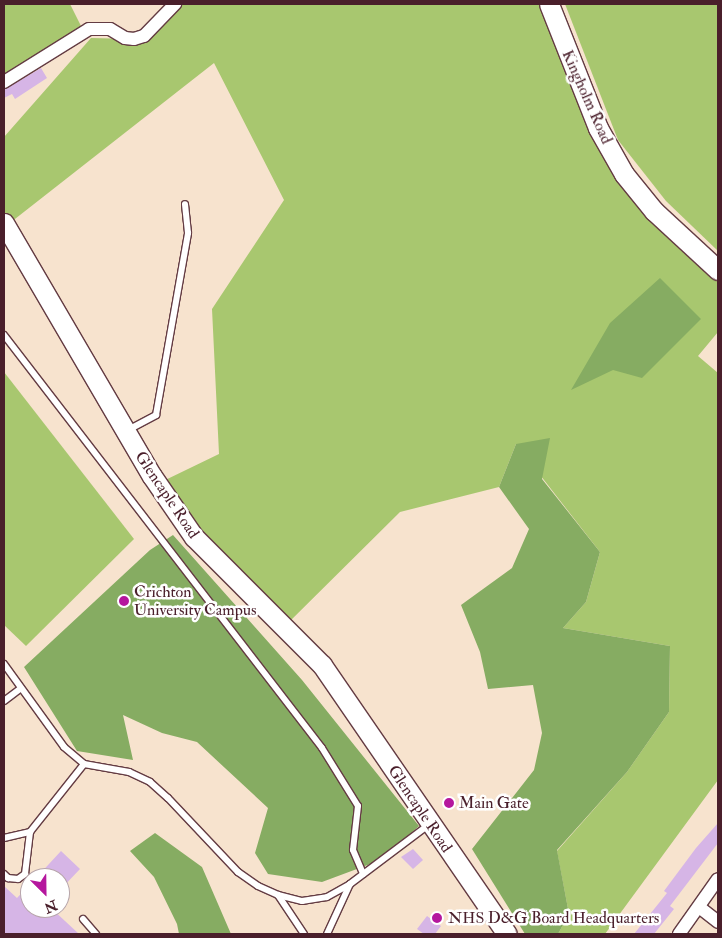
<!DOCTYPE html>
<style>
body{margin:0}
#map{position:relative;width:722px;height:938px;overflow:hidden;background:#f7e3ce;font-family:"IM FELL Double Pica",serif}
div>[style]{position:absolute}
.green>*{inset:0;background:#a8c76f}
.forest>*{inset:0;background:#86ac62}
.building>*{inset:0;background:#d6b5e6}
.roads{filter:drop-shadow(1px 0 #643c43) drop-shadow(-1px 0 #643c43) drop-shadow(0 1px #643c43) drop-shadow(0 -1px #643c43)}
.lane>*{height:6px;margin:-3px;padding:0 3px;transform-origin:3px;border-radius:3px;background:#fff}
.street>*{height:12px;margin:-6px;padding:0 6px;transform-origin:6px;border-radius:6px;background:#fff}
.secondary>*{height:19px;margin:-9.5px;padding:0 9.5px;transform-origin:9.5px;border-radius:9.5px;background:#fff}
.dots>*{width:14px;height:14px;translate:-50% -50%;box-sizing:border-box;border:2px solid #fff;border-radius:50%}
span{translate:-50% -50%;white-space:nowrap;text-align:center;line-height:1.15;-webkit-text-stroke:5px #fff;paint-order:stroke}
.street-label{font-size:16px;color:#4a1f2b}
.poi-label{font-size:16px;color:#4a1f2b}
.left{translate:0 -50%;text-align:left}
.frame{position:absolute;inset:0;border:5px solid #4a1f2b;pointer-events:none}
.north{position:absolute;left:20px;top:868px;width:50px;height:50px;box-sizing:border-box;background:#fff;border:1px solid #b7a5aa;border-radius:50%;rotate:157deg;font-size:14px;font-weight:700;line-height:20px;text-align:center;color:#4a1f2b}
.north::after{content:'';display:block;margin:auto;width:18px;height:22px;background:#b5179e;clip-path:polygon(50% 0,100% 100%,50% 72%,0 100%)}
</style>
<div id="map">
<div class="green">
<div style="clip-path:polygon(4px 4px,70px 4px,84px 32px,4px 79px)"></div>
<div style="clip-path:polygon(175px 4px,549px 4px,624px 173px,718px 274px,718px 332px,698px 356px,718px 373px,718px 780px,605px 934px,558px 934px,569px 914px,557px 851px,627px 772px,669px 712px,670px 646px,563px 628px,586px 602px,600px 552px,516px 444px,499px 487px,400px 512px,284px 627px,157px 484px,219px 454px,212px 309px,284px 200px,214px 63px,6px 226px,4px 222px,4px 137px,91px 38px,134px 39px)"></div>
<div style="clip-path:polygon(565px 4px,718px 4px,718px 251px,666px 201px,618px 140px)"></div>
<div style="clip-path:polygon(4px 372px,134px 539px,26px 646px,4px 625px)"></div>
</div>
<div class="forest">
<div style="clip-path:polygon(660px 278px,701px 319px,642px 378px,613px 370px,571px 390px,610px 323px)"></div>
<div style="clip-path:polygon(550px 438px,542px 479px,600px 552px,586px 602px,563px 628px,670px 646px,669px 712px,627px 772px,557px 850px,569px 914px,558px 934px,525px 934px,472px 849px,534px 770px,542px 733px,533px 685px,488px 689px,480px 652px,461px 605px,512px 568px,529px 529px,499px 487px,516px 444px)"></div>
<div style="clip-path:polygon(173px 535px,302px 680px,419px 826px,381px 860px,322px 882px,268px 874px,255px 853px,268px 808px,197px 742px,162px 733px,123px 715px,133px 760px,77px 751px,24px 667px,150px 550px)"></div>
<div style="clip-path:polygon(155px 833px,202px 867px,231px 934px,179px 934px,177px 924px,154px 877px,130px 851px)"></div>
</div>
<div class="building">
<div style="clip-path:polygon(41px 68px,47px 78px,15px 99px,12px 94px,4px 98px,4px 90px)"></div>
<div style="clip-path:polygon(718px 823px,718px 843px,670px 906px,674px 909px,654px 934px,634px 934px,667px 893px,664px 891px,696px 848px)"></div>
<div style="clip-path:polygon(413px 849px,423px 860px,413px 869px,401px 857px)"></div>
<div style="clip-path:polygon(61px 851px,80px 869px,60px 890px,60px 878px,36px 878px)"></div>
<div style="clip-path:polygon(30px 884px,30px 908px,51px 908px,79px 934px,4px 934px,4px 886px,17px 898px)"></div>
<div style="clip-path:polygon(427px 916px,441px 926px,435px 934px,424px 934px,417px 929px)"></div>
</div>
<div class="roads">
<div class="lane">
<div style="left:4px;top:335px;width:521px;rotate:52.4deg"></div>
<div style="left:322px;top:748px;width:68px;rotate:58.2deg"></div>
<div style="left:358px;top:806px;width:44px;rotate:96.5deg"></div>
<div style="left:353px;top:850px;width:26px;rotate:67deg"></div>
<div style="left:128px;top:430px;width:32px;rotate:-28deg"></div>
<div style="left:156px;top:415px;width:185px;rotate:-80deg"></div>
<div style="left:188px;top:233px;width:29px;rotate:-96deg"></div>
<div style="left:4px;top:664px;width:102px;rotate:54.1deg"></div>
<div style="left:64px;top:747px;width:26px;rotate:40deg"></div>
<div style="left:84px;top:764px;width:46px;rotate:10.1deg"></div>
<div style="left:129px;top:772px;width:23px;rotate:25deg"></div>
<div style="left:150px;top:782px;width:24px;rotate:42deg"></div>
<div style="left:168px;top:798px;width:102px;rotate:46.6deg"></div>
<div style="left:238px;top:872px;width:24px;rotate:35deg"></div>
<div style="left:258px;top:886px;width:22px;rotate:24deg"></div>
<div style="left:278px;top:895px;width:25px;rotate:14deg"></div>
<div style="left:302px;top:901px;width:25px;rotate:-9deg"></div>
<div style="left:327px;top:897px;width:26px;rotate:-29deg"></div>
<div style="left:350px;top:884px;width:100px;rotate:-36.9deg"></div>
<div style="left:4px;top:701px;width:21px;rotate:-37deg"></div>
<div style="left:4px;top:838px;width:27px;rotate:-13deg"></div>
<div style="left:4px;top:874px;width:6px;rotate:45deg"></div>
<div style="left:8px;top:878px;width:10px;rotate:6deg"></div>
<div style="left:18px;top:879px;width:9px;rotate:-36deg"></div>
<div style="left:25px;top:874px;width:42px;rotate:-83.2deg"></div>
<div style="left:30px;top:832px;width:87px;rotate:-51.5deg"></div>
<div style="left:278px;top:895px;width:47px;rotate:56.3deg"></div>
<div style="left:83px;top:919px;width:20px;rotate:49deg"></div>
<div style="left:327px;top:934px;width:55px;rotate:-65.3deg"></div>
</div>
<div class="street">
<div style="left:4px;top:82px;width:100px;rotate:-31.9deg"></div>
<div style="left:89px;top:29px;width:21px"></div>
<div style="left:110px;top:29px;width:17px;rotate:31deg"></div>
<div style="left:125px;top:38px;width:9px;rotate:6deg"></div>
<div style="left:134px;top:39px;width:10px;rotate:-17deg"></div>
<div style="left:144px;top:36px;width:45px;rotate:-45.9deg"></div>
<div style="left:699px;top:907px;width:24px;rotate:38deg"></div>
<div style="left:679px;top:934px;width:67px;rotate:-54.7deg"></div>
</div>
<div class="secondary">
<div style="left:549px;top:4px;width:133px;rotate:68.4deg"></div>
<div style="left:598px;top:128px;width:53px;rotate:60.5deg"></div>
<div style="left:624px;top:174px;width:48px;rotate:51deg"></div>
<div style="left:654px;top:211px;width:87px;rotate:42.7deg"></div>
<div style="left:4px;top:223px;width:293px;rotate:59.7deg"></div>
<div style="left:152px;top:476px;width:74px;rotate:55.5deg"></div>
<div style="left:194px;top:537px;width:181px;rotate:45deg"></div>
<div style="left:322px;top:665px;width:326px;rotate:55.5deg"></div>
</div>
</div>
<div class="dots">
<div style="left:124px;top:601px;background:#b5179e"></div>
<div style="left:449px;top:803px;background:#b5179e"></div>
<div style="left:437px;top:918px;background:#b5179e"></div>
</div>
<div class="street-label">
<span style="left:587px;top:97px;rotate:66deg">Kingholm Road</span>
<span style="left:167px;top:495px;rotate:56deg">Glencaple Road</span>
<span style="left:420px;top:809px;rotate:56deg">Glencaple Road</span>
</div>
<div class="poi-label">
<span class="left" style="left:134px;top:601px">Crichton<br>University Campus</span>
<span class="left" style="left:459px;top:803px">Main Gate</span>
<span class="left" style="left:448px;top:918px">NHS D&amp;G Board Headquarters</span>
</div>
<div class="frame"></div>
<div class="north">N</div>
</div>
